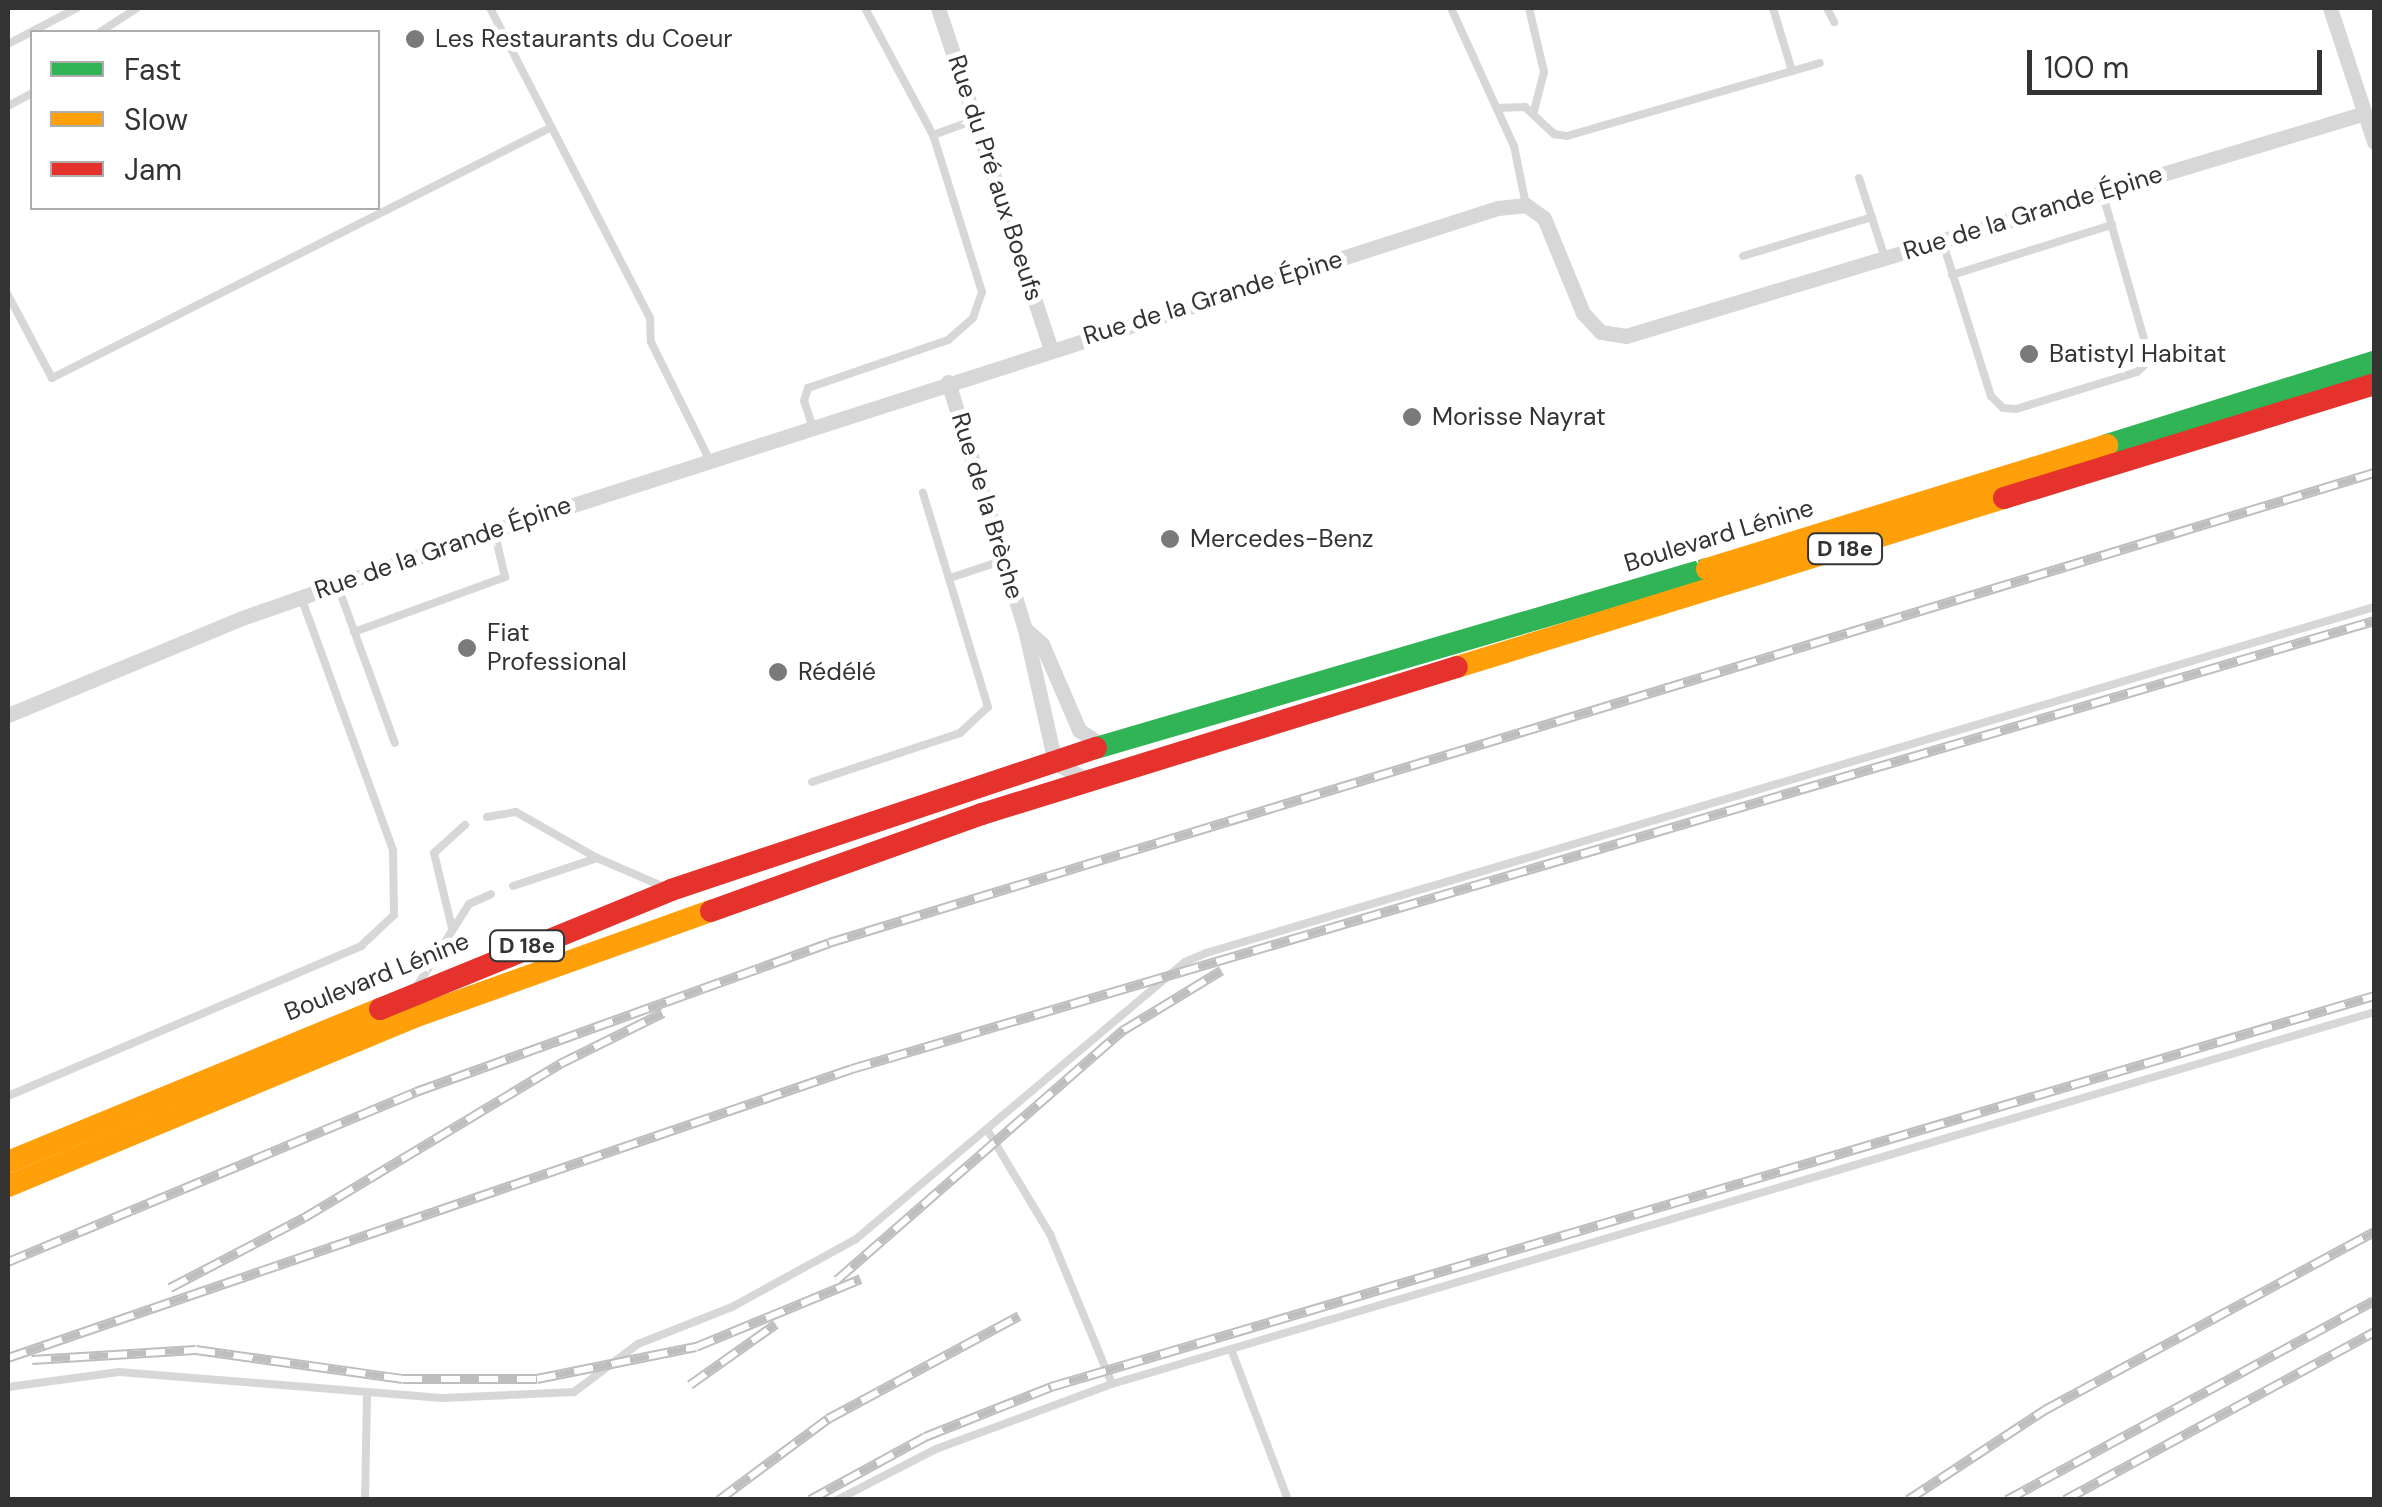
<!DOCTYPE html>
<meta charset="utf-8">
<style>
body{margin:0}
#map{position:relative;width:2382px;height:1507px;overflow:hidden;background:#fff;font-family:"DM Sans",sans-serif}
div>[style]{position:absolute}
.lane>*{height:8px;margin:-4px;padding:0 4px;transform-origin:4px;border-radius:4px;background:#d7d7d7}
.street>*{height:15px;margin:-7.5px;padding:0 7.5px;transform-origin:7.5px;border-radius:7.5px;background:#d7d7d7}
.fast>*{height:22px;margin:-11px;padding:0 11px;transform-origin:11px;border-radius:11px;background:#30b455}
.slow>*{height:22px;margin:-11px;padding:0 11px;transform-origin:11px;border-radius:11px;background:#ff9f0a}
.jam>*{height:22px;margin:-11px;padding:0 11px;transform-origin:11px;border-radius:11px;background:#e5322d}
.rail>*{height:10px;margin-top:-5px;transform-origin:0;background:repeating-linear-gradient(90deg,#fff 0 19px,#bebebe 0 38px);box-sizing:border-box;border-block:2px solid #bebebe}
.dots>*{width:28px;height:28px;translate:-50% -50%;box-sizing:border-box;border:5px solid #fff;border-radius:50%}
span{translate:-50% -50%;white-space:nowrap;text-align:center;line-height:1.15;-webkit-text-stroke:10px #fff;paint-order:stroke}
.shield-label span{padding:2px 8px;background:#fff;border:2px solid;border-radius:8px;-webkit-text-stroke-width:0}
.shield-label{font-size:22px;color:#333;font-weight:700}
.poi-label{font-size:25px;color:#333}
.left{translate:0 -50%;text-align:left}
.street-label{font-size:25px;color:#333}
.frame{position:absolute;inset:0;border:10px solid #333;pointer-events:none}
.legend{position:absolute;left:30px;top:30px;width:350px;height:180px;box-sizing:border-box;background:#fff;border:2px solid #adadad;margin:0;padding:12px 18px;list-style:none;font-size:30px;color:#333}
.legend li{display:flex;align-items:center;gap:20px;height:50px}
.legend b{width:50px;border:2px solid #adadad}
.scale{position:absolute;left:2027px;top:50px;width:295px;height:45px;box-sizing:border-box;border:5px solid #333;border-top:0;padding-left:12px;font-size:30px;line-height:35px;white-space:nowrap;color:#333;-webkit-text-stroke:8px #fff;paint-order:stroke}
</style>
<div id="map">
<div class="lane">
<div style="left:490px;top:8px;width:349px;rotate:62.7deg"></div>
<div style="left:650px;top:318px;width:24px;rotate:88deg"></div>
<div style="left:651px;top:342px;width:131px;rotate:63.6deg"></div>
<div style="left:1451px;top:8px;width:152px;rotate:65.5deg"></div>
<div style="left:1514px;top:146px;width:60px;rotate:78.5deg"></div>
<div style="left:1529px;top:8px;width:66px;rotate:76.8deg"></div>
<div style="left:1544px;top:72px;width:40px;rotate:104.4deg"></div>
<div style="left:1773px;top:8px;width:66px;rotate:73.2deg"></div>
<div style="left:1827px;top:8px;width:16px;rotate:63deg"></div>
<div style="left:100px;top:32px;width:44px;rotate:-33deg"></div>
<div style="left:8px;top:44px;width:78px;rotate:-27.6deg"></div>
<div style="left:8px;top:106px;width:27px;rotate:-28deg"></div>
<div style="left:1497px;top:108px;width:28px;rotate:-2deg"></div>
<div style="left:1525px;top:107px;width:40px;rotate:43deg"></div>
<div style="left:1554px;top:134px;width:13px;rotate:9deg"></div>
<div style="left:1567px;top:136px;width:263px;rotate:-16.1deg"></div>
<div style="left:933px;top:135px;width:45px;rotate:-19.7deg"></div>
<div style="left:1859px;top:178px;width:84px;rotate:72deg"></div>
<div style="left:1942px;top:240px;width:164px;rotate:72.6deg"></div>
<div style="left:1991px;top:396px;width:17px;rotate:45deg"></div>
<div style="left:2003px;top:408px;width:13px;rotate:4deg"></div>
<div style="left:2016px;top:409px;width:127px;rotate:-17deg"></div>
<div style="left:2137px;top:372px;width:18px;rotate:-43deg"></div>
<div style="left:2150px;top:360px;width:175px;rotate:-105.9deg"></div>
<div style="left:1743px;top:256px;width:135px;rotate:-16.8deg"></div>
<div style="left:1952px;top:275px;width:168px;rotate:-17.4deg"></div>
<div style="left:8px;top:295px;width:94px;rotate:62.1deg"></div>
<div style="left:52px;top:378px;width:559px;rotate:-26.66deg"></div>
<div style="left:812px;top:425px;width:25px;rotate:-108deg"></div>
<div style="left:804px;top:401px;width:14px;rotate:-73deg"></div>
<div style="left:808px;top:388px;width:148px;rotate:-18.9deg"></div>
<div style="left:948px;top:340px;width:33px;rotate:-41deg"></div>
<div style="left:973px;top:318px;width:28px;rotate:-71deg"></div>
<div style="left:982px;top:292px;width:164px;rotate:-107.3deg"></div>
<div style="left:933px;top:135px;width:144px;rotate:-118.2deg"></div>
<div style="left:950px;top:578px;width:57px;rotate:-18.4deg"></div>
<div style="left:337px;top:584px;width:169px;rotate:70deg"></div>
<div style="left:354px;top:632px;width:161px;rotate:-20deg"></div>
<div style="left:505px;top:577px;width:48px;rotate:-103.2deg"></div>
<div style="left:812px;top:782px;width:156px;rotate:-18.3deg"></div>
<div style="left:960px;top:733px;width:38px;rotate:-43deg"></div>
<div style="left:988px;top:707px;width:224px;rotate:-106.9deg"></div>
<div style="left:487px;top:817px;width:29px;rotate:-10deg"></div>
<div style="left:516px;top:812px;width:93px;rotate:29.6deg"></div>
<div style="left:513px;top:886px;width:89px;rotate:-18.4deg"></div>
<div style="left:597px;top:858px;width:71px;rotate:23.3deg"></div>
<div style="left:452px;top:928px;width:77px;rotate:-103.5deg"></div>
<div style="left:434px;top:853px;width:42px;rotate:-42.1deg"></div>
<div style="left:417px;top:986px;width:97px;rotate:-57.6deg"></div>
<div style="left:469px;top:904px;width:24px;rotate:-24deg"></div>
<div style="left:8px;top:1096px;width:384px;rotate:-23deg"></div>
<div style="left:361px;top:946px;width:45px;rotate:-43.2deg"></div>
<div style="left:394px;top:915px;width:65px;rotate:-90.9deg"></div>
<div style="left:393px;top:850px;width:269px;rotate:-110deg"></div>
<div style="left:988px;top:1131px;width:120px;rotate:59deg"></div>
<div style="left:1050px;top:1234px;width:162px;rotate:67.5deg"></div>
<div style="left:1231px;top:1349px;width:161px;rotate:69.3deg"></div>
<div style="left:8px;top:1387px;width:112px;rotate:-7.7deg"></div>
<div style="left:119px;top:1372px;width:324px;rotate:4.6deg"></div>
<div style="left:442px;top:1398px;width:132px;rotate:-2.6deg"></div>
<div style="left:574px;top:1392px;width:80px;rotate:-36.9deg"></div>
<div style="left:638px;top:1344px;width:101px;rotate:-21.5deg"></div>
<div style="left:732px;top:1307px;width:141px;rotate:-28.7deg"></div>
<div style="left:856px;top:1239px;width:430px;rotate:-40.1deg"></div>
<div style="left:1185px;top:962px;width:23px;rotate:-23deg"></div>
<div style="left:1206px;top:953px;width:1218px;rotate:-16.5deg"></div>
<div style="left:365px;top:1500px;width:108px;rotate:-88.9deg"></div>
<div style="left:837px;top:1500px;width:111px;rotate:-27.3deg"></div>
<div style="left:936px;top:1449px;width:188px;rotate:-20.3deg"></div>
<div style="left:1112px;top:1384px;width:1316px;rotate:-16.42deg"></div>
</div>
<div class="street">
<div style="left:938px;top:8px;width:359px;rotate:71.7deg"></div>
<div style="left:2330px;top:8px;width:141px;rotate:71.8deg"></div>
<div style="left:948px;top:382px;width:259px;rotate:72.7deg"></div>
<div style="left:1025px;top:629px;width:123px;rotate:77.3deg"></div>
<div style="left:1052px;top:749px;width:19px;rotate:62deg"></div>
<div style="left:1061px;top:766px;width:29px;rotate:27deg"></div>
<div style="left:1025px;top:629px;width:23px;rotate:41deg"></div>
<div style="left:1042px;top:644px;width:94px;rotate:66.7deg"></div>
<div style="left:1079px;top:730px;width:29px;rotate:34deg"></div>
<div style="left:8px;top:715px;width:253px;rotate:-22.5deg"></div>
<div style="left:242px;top:618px;width:255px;rotate:-19.2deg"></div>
<div style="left:483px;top:534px;width:1066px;rotate:-17.81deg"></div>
<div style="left:1498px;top:208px;width:28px;rotate:-6deg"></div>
<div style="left:1526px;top:205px;width:22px;rotate:36deg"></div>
<div style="left:1544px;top:218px;width:103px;rotate:67.7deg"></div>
<div style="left:1583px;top:313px;width:26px;rotate:47deg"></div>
<div style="left:1601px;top:332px;width:25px;rotate:9deg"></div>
<div style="left:1626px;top:336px;width:772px;rotate:-16.79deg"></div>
</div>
<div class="fast">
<div style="left:2107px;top:445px;width:280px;rotate:-17.3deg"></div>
<div style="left:1096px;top:748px;width:637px;rotate:-16.33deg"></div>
</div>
<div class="slow">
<div style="left:1707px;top:569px;width:419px;rotate:-17.2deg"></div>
<div style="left:1457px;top:667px;width:573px;rotate:-17.17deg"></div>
<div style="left:8px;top:1162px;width:402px;rotate:-22.4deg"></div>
<div style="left:8px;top:1186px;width:443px;rotate:-22.6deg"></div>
<div style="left:417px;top:1016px;width:312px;rotate:-19.7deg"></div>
</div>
<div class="jam">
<div style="left:2004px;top:498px;width:387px;rotate:-17.1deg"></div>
<div style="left:711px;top:911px;width:288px;rotate:-19.7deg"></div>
<div style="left:982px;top:814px;width:497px;rotate:-17.2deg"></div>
<div style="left:380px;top:1009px;width:314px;rotate:-22.2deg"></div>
<div style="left:671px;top:890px;width:448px;rotate:-18.5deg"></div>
</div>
<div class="rail">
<div style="left:8px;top:1262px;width:442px;rotate:-22.6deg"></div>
<div style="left:416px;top:1092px;width:439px;rotate:-19.8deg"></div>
<div style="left:829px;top:943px;width:1615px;rotate:-16.92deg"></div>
<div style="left:837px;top:1280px;width:381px;rotate:-41.1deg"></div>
<div style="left:1124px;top:1030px;width:114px;rotate:-31.3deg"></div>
<div style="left:170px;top:1288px;width:151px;rotate:-27.6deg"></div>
<div style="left:304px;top:1218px;width:299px;rotate:-31deg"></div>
<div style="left:560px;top:1064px;width:115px;rotate:-26.3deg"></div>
<div style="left:8px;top:1358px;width:892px;rotate:-18.9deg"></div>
<div style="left:852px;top:1069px;width:1587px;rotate:-16.4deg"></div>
<div style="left:32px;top:1360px;width:164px;rotate:-3.5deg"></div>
<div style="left:196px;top:1350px;width:209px;rotate:8deg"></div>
<div style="left:403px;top:1379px;width:134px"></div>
<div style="left:537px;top:1379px;width:162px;rotate:-11.4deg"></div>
<div style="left:696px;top:1347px;width:178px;rotate:-22.4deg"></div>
<div style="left:690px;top:1385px;width:105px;rotate:-35.3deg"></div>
<div style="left:719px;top:1500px;width:136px;rotate:-36.6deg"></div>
<div style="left:828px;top:1419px;width:217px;rotate:-28.3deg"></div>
<div style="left:810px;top:1500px;width:131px;rotate:-28.7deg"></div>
<div style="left:925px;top:1437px;width:136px;rotate:-21.6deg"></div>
<div style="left:1051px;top:1387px;width:1380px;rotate:-16.46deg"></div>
<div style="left:1908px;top:1500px;width:164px;rotate:-33.3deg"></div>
<div style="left:2045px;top:1410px;width:374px;rotate:-28.4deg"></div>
<div style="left:2007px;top:1500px;width:417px;rotate:-28.5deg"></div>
<div style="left:2065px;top:1500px;width:352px;rotate:-28.5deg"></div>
</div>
<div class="dots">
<div style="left:415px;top:39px;background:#7a7a7a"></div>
<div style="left:2029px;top:354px;background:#7a7a7a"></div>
<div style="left:1412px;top:417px;background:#7a7a7a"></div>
<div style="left:1170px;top:539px;background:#7a7a7a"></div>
<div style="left:467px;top:648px;background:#7a7a7a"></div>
<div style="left:778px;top:672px;background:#7a7a7a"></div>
</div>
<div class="shield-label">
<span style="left:1845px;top:549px">D 18e</span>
<span style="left:527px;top:946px">D 18e</span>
</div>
<div class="poi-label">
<span class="left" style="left:435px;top:39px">Les Restaurants du Coeur</span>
<span class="left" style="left:2049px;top:354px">Batistyl Habitat</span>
<span class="left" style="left:1432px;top:417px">Morisse Nayrat</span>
<span class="left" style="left:1190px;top:539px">Mercedes-Benz</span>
<span class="left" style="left:487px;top:648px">Fiat<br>Professional</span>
<span class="left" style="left:798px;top:672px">Rédélé</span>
</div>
<div class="street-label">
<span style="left:995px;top:178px;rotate:72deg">Rue du Pré aux Boeufs</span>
<span style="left:2033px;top:213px;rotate:-17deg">Rue de la Grande Épine</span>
<span style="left:1213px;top:298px;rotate:-17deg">Rue de la Grande Épine</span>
<span style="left:987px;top:506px;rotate:73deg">Rue de la Brèche</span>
<span style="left:1719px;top:536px;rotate:-17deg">Boulevard Lénine</span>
<span style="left:443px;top:548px;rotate:-19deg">Rue de la Grande Épine</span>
<span style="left:377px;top:977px;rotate:-22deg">Boulevard Lénine</span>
</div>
<div class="frame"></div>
<ul class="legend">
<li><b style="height:12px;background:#30b455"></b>Fast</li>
<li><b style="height:12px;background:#ff9f0a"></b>Slow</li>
<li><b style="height:12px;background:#e5322d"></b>Jam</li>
</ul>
<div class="scale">100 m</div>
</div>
